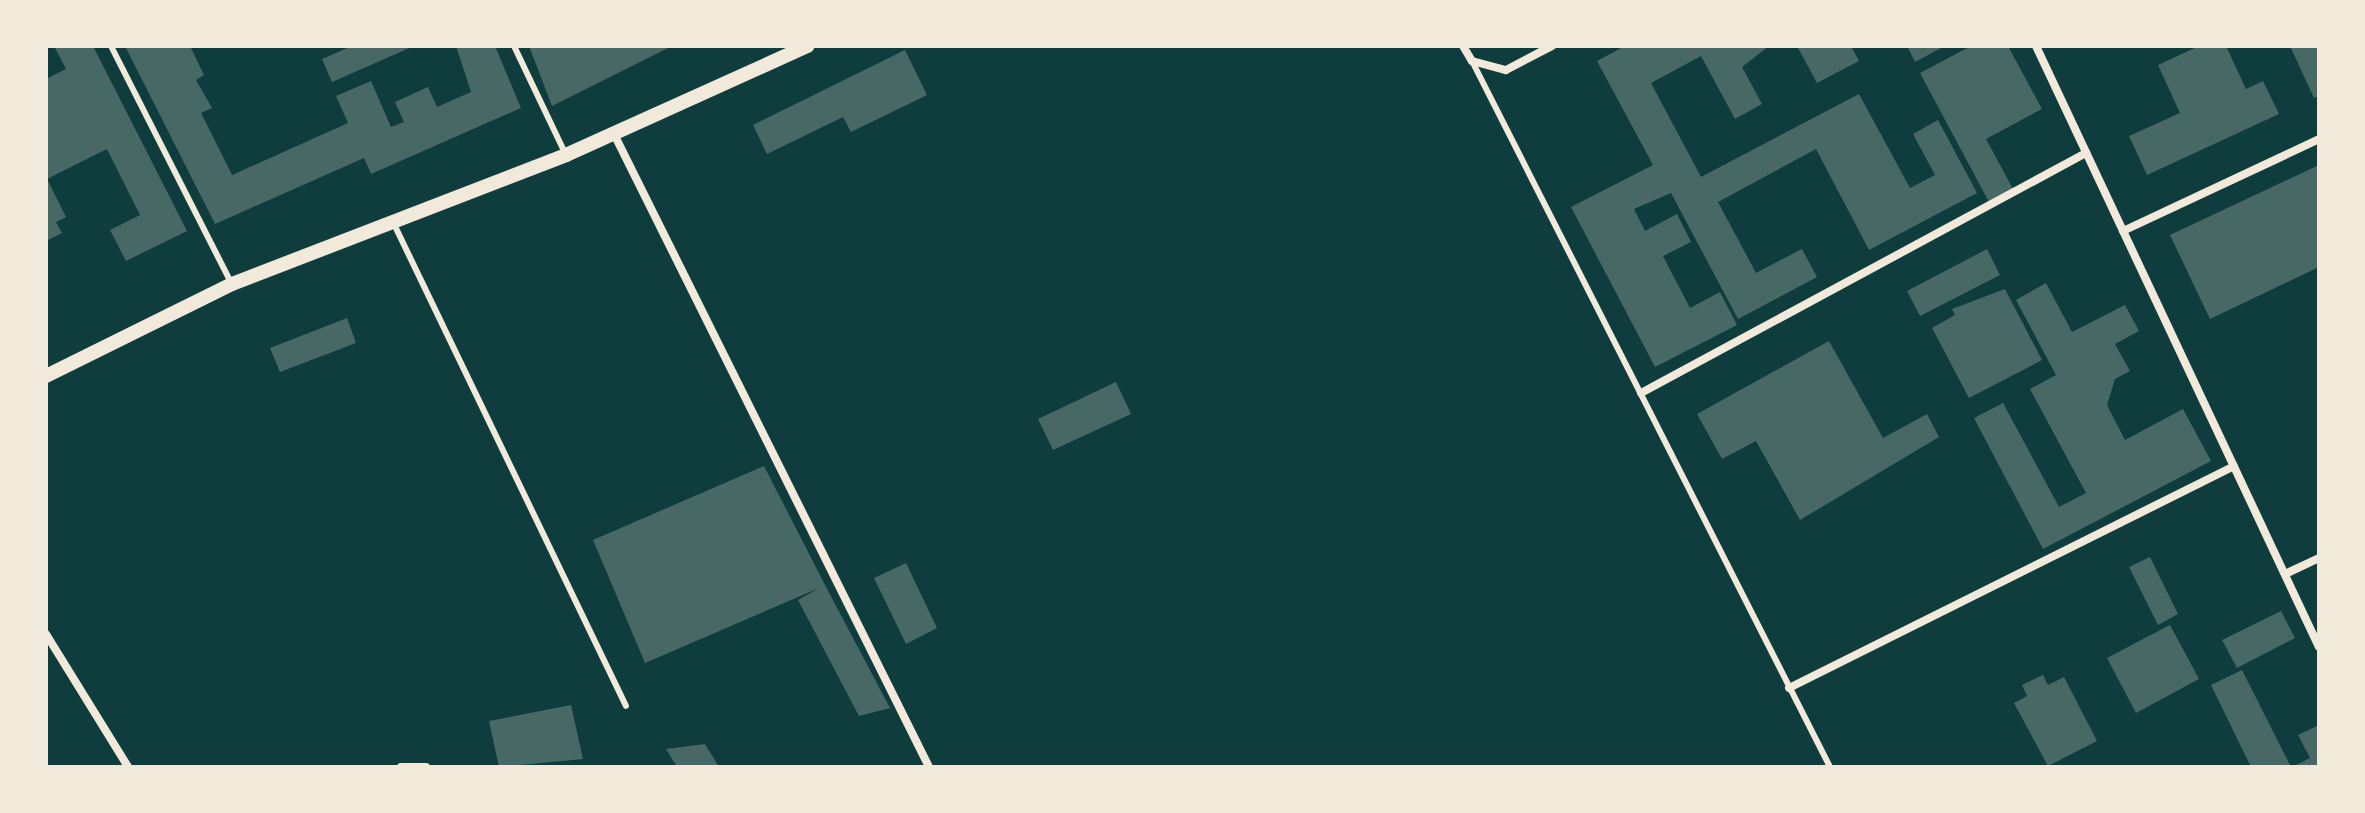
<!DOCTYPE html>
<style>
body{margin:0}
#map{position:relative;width:2365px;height:813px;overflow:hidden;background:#0f3d3e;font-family:"PT Sans",sans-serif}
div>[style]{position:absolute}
.building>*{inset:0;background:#486865}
.service>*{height:6px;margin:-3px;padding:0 3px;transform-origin:3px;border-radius:3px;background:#f1e9da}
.minor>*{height:8px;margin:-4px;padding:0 4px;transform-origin:4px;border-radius:4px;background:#f1e9da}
.tertiary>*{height:14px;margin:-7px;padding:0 7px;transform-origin:7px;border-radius:7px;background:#f1e9da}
span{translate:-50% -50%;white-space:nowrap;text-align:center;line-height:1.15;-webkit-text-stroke:8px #f1e9da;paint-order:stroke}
.frame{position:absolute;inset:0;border:48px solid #f1e9da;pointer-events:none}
</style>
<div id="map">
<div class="building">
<div style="clip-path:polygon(54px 46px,93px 46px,187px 231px,126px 261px,110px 230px,140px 215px,107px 149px,47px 179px,66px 217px,56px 222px,62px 233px,46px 241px,46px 79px,66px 69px)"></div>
<div style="clip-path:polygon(125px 46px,190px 46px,204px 75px,196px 80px,212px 108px,201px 113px,232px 175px,348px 123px,336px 96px,371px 81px,391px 127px,404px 122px,395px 102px,428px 87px,437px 107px,471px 92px,456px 46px,495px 46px,521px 108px,371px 174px,364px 158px,215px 224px)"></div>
<div style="clip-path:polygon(352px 46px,414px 46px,332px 82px,322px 59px)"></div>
<div style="clip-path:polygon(529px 46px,672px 46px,552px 106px)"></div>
<div style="clip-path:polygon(1625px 46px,1769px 46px,1742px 67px,1762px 104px,1735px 119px,1701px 56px,1651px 83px,1701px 177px,1859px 94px,1910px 188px,1935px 175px,1913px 134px,1938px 120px,1977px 193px,1869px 250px,1816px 149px,1718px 202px,1756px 273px,1802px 249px,1817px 277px,1738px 319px,1671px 193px,1634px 209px,1645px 231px,1677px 214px,1691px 242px,1663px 256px,1690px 308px,1720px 292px,1737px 325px,1655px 367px,1571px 207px,1653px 165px,1597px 61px)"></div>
<div style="clip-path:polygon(1797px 46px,1851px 46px,1859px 61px,1817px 83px)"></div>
<div style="clip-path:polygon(1907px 46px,1945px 46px,1915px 62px)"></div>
<div style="clip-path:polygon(1971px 46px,2008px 46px,2042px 109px,1986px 139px,2013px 189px,1989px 202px,1920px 73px)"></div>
<div style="clip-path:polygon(2199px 46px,2226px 46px,2246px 89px,2263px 81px,2279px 114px,2147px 175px,2129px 136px,2180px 113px,2158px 65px)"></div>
<div style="clip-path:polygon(2290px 46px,2319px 46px,2319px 96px,2314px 98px)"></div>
<div style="clip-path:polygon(905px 50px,927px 95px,851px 132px,843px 117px,767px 154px,753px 125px)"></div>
<div style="clip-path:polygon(2319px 165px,2319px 267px,2210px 319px,2170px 235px)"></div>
<div style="clip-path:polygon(1987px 249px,2000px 275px,1920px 316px,1907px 291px)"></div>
<div style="clip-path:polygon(2046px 283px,2072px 332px,2125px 305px,2139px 331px,2115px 344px,2130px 371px,2115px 379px,2107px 405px,2125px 440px,2183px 409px,2211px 461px,2043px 549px,1974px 418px,2003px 403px,2059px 507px,2086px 493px,2030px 389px,2056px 375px,2016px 300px)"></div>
<div style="clip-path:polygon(2005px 289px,2042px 360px,1969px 398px,1932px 328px,1955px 315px,1952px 309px)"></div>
<div style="clip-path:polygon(347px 318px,356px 343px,280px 372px,270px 348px)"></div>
<div style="clip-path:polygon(1829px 341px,1883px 438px,1927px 414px,1939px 437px,1800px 520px,1756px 441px,1722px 459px,1697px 414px)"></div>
<div style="clip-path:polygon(1116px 382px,1131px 414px,1053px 450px,1038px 419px)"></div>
<div style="clip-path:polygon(764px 466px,825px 585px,890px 708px,859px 716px,798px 600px,819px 588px,645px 663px,593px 540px)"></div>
<div style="clip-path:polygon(2150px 557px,2178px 614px,2158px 625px,2129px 567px)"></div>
<div style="clip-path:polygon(906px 563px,937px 628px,906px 644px,874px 578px)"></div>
<div style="clip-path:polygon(2281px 611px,2295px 638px,2237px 668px,2222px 640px)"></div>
<div style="clip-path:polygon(2170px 625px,2199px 679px,2136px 713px,2107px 658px)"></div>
<div style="clip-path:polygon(2242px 670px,2291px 767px,2251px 767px,2211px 685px)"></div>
<div style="clip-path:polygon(2043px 675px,2048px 685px,2064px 677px,2097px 741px,2048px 766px,2014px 703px,2027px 696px,2022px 685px)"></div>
<div style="clip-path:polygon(571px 705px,583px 759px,499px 767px,489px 721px)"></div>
<div style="clip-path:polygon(2319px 725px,2319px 767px,2292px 767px,2310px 758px,2298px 735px)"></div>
<div style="clip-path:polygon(705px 744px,719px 767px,677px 767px,666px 749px)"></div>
</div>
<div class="service">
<div style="left:111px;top:46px;width:267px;rotate:63.1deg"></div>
<div style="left:514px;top:46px;width:121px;rotate:64.5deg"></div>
<div style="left:1472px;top:61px;width:792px;rotate:63.11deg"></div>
<div style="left:393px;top:222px;width:537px;rotate:64.29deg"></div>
</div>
<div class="minor">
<div style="left:1463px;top:46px;width:17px;rotate:59deg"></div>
<div style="left:1472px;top:61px;width:35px;rotate:15deg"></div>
<div style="left:1506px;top:70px;width:52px;rotate:-27.6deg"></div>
<div style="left:2036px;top:46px;width:664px;rotate:64.79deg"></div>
<div style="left:614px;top:134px;width:707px;rotate:63.54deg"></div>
<div style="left:2123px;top:231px;width:217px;rotate:-25.1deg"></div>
<div style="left:1641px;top:393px;width:506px;rotate:-28.34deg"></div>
<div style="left:2285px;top:574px;width:38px;rotate:-25deg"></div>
<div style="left:46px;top:634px;width:156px;rotate:58.3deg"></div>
<div style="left:1789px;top:688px;width:497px;rotate:-26.5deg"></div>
<div style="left:401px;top:767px;width:25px"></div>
</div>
<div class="tertiary">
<div style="left:46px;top:376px;width:208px;rotate:-26.3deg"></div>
<div style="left:232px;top:284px;width:358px;rotate:-21.1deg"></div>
<div style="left:566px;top:155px;width:265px;rotate:-24.3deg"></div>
</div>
<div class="frame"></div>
</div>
